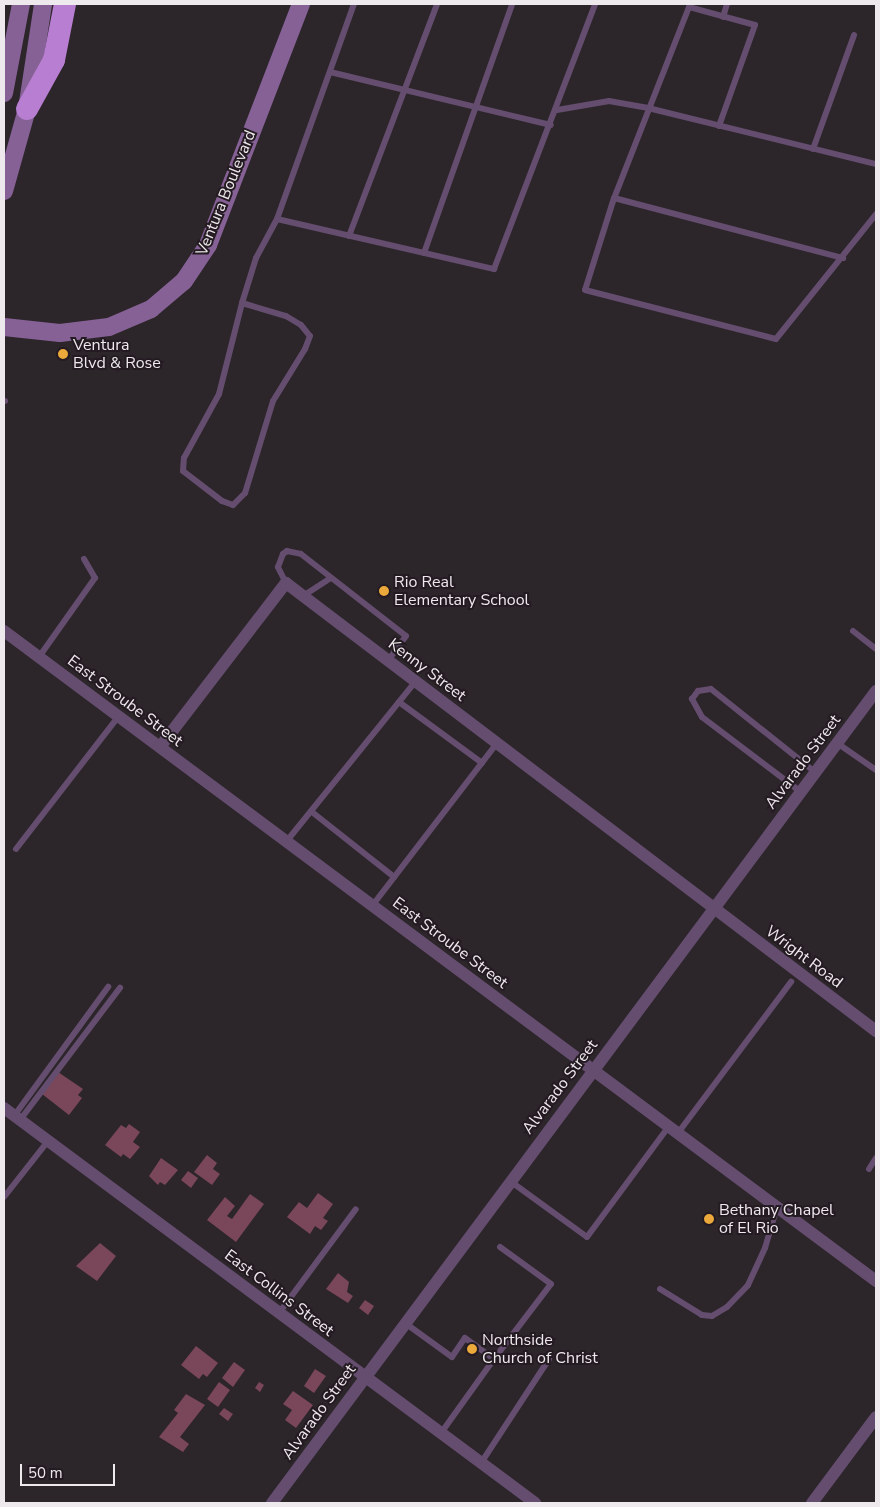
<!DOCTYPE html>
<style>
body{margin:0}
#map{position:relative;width:880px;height:1507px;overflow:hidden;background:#2c252a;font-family:"Nunito Sans",sans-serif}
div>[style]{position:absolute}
.building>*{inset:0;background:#79465a}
.lane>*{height:6px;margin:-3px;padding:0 3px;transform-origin:3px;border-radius:3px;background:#644d6e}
.street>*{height:12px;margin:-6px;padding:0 6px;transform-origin:6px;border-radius:6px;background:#644d6e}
.secondary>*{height:18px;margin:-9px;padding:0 9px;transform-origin:9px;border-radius:9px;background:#866196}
.highway>*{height:22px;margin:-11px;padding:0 11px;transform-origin:11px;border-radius:11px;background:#b87ed1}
.dots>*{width:14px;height:14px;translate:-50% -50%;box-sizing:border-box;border:2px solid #231b21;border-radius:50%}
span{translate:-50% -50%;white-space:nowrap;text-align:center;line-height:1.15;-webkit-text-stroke:4px #231b21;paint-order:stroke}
.street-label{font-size:16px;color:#eee9ec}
.poi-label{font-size:16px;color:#eee9ec}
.left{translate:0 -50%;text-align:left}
.frame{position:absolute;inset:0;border:5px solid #eee9ec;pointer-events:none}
.scale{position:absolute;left:20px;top:1464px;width:95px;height:22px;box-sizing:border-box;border:2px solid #eee9ec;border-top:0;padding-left:6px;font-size:15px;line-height:18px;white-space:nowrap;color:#eee9ec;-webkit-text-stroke:4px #231b21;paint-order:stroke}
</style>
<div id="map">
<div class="building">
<div style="clip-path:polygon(58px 1072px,83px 1089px,78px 1095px,82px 1098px,69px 1115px,42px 1094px)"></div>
<div style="clip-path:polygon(129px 1124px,140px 1132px,133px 1142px,140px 1147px,130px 1159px,123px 1154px,121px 1157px,105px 1145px,121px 1125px,126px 1128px)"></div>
<div style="clip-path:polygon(207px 1155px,217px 1163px,213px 1169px,220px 1174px,212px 1185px,194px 1172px)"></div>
<div style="clip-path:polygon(161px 1158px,178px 1170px,165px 1185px,160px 1182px,158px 1185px,149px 1176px)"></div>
<div style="clip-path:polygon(188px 1171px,198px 1178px,191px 1188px,181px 1180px)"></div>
<div style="clip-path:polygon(318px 1193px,333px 1204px,323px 1218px,328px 1221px,321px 1230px,315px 1226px,310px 1234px,287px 1217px,299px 1202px,307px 1208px)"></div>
<div style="clip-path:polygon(250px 1194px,264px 1204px,236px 1242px,207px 1220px,225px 1197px,235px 1206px,227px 1216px,232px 1219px)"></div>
<div style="clip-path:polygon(100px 1243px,116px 1256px,97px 1281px,76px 1266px)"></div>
<div style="clip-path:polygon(338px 1273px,349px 1282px,347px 1292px,353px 1296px,348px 1303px,326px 1289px)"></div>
<div style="clip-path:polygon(365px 1300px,374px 1306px,368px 1315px,359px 1308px)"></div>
<div style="clip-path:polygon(196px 1346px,218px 1363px,207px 1377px,203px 1374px,199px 1379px,181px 1365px)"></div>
<div style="clip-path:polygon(234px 1362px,245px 1370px,233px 1387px,222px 1378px)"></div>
<div style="clip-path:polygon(315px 1369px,326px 1376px,314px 1393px,304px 1386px)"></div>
<div style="clip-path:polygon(219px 1382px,230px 1390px,218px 1407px,207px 1399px)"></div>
<div style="clip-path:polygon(259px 1382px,264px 1385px,260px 1392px,255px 1388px)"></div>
<div style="clip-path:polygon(293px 1391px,313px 1405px,296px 1428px,285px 1420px,292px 1410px,283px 1404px)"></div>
<div style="clip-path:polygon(186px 1394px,205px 1405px,180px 1437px,189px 1444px,183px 1452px,159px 1437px,178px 1413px,174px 1410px)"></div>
<div style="clip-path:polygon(224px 1408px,233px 1414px,228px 1421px,219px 1414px)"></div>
</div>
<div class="lane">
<div style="left:723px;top:17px;width:14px;rotate:-73deg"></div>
<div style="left:330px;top:72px;width:227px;rotate:13.5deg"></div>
<div style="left:557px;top:110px;width:53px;rotate:-9.8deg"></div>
<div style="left:609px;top:101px;width:40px;rotate:10deg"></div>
<div style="left:648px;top:108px;width:235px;rotate:13.8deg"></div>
<div style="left:719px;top:126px;width:107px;rotate:-70.4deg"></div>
<div style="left:755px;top:25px;width:68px;rotate:-164.7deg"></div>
<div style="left:689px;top:7px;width:205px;rotate:111.4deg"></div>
<div style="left:614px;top:198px;width:96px;rotate:107.5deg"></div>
<div style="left:585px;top:290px;width:197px;rotate:14.4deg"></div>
<div style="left:776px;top:339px;width:160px;rotate:-51.3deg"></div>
<div style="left:813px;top:149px;width:121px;rotate:-70.2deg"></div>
<div style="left:614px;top:198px;width:237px;rotate:14.7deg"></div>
<div style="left:277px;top:219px;width:223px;rotate:13deg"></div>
<div style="left:494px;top:269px;width:284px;rotate:-69.1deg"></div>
<div style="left:349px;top:236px;width:248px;rotate:-69.2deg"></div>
<div style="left:424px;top:253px;width:264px;rotate:-70.5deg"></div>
<div style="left:242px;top:303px;width:46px;rotate:16.5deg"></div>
<div style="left:286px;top:316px;width:17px;rotate:31deg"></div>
<div style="left:301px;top:325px;width:14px;rotate:51deg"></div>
<div style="left:310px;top:336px;width:14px;rotate:111deg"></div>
<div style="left:305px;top:349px;width:61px;rotate:121.6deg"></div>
<div style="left:273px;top:401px;width:96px;rotate:106.9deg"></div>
<div style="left:245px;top:493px;width:17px;rotate:135deg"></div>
<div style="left:233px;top:505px;width:12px;rotate:-160deg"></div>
<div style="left:222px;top:501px;width:49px;rotate:-142.4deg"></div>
<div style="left:183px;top:471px;width:13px;rotate:-86deg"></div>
<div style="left:184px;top:458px;width:73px;rotate:-61.3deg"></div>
<div style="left:219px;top:394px;width:94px;rotate:-75.8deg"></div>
<div style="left:242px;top:303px;width:47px;rotate:-72.7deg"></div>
<div style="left:256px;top:258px;width:44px;rotate:-61.7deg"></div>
<div style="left:277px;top:219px;width:228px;rotate:-70.3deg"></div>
<div style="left:4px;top:401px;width:1px"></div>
<div style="left:286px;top:583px;width:18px;rotate:-117deg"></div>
<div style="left:278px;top:567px;width:14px;rotate:-69deg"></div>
<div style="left:283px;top:554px;width:5px;rotate:-37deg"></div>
<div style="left:287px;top:551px;width:14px;rotate:12deg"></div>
<div style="left:301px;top:554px;width:133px;rotate:38deg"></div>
<div style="left:406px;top:636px;width:31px;rotate:126deg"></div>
<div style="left:303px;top:596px;width:33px;rotate:-33deg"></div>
<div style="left:853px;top:631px;width:29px;rotate:38deg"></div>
<div style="left:39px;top:657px;width:97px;rotate:-54.7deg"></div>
<div style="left:95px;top:578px;width:22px;rotate:-120deg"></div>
<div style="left:399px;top:702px;width:103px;rotate:36.3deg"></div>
<div style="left:837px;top:743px;width:47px;rotate:34.7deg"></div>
<div style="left:801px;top:792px;width:124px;rotate:-142.9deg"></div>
<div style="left:702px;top:717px;width:21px;rotate:-119deg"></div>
<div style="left:692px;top:699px;width:10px;rotate:-53deg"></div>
<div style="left:698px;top:691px;width:13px;rotate:-9deg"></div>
<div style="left:711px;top:689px;width:133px;rotate:38.6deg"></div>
<div style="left:312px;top:812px;width:105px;rotate:38.4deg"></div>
<div style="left:286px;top:842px;width:206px;rotate:-51.1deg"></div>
<div style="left:16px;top:849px;width:167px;rotate:-52.3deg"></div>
<div style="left:372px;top:906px;width:205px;rotate:-52.5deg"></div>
<div style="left:14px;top:1116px;width:160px;rotate:-53.9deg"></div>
<div style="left:20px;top:1120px;width:166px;rotate:-52.9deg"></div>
<div style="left:678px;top:1133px;width:189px;rotate:-53.2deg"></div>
<div style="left:869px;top:1169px;width:13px;rotate:-58deg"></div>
<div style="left:510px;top:1181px;width:95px;rotate:36deg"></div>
<div style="left:587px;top:1237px;width:138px;rotate:-53.5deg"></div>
<div style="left:4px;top:1197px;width:71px;rotate:-51.8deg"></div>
<div style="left:660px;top:1289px;width:49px;rotate:31.8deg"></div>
<div style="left:702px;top:1315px;width:10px;rotate:6deg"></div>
<div style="left:712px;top:1316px;width:17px;rotate:-31deg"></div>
<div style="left:727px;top:1307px;width:30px;rotate:-46deg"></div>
<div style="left:748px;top:1285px;width:41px;rotate:-65.3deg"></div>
<div style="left:765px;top:1248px;width:43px;rotate:-73.7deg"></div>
<div style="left:279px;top:1313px;width:129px;rotate:-53.5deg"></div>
<div style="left:405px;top:1323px;width:58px;rotate:35.9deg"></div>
<div style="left:452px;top:1357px;width:23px;rotate:-56deg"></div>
<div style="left:465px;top:1338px;width:36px;rotate:36deg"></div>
<div style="left:494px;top:1359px;width:91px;rotate:125.6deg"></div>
<div style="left:494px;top:1359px;width:94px;rotate:-52.8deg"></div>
<div style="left:551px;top:1284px;width:63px;rotate:-144deg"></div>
<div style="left:481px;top:1463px;width:124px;rotate:-56.8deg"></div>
</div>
<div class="street">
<div style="left:4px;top:631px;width:1088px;rotate:36.7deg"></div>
<div style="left:160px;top:747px;width:207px;rotate:-52.5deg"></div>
<div style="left:286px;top:583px;width:741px;rotate:37.21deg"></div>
<div style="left:4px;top:1108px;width:662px;rotate:36.64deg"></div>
<div style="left:272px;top:1503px;width:1012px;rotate:-53.36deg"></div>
<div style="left:812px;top:1503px;width:107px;rotate:-53.3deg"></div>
</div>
<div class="secondary">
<div style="left:4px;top:93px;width:91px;rotate:-79.2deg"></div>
<div style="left:4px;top:191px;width:85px;rotate:-74.3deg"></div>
<div style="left:27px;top:109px;width:106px;rotate:-81.3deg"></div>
<div style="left:4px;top:327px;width:56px;rotate:6.1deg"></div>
<div style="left:60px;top:333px;width:49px;rotate:-7deg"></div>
<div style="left:109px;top:327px;width:46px;rotate:-23.2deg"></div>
<div style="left:151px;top:309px;width:43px;rotate:-40.3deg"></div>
<div style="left:184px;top:281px;width:43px;rotate:-56.3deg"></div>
<div style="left:208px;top:245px;width:258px;rotate:-68.9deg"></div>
</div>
<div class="highway">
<div style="left:27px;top:109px;width:56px;rotate:-61.1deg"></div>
<div style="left:54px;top:60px;width:57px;rotate:-78.9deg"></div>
</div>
<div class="dots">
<div style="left:63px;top:354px;background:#eca93b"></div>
<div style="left:384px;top:591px;background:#eca93b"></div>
<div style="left:709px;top:1219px;background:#eca93b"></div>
<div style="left:472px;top:1349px;background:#eca93b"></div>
</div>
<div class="street-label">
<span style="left:226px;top:193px;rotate:-68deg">Ventura Boulevard</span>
<span style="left:427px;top:670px;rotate:37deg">Kenny Street</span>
<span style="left:125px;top:701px;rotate:37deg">East Stroube Street</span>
<span style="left:803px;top:762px;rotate:-53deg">Alvarado Street</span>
<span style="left:450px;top:943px;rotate:37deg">East Stroube Street</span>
<span style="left:804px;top:957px;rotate:37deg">Wright Road</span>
<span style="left:560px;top:1087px;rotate:-53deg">Alvarado Street</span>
<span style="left:279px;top:1293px;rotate:37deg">East Collins Street</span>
<span style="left:319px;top:1412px;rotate:-54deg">Alvarado Street</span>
</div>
<div class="poi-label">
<span class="left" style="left:73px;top:354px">Ventura<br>Blvd &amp; Rose</span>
<span class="left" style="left:394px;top:591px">Rio Real<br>Elementary School</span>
<span class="left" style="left:719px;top:1219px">Bethany Chapel<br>of El Rio</span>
<span class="left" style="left:482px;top:1349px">Northside<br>Church of Christ</span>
</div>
<div class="frame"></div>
<div class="scale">50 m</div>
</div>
